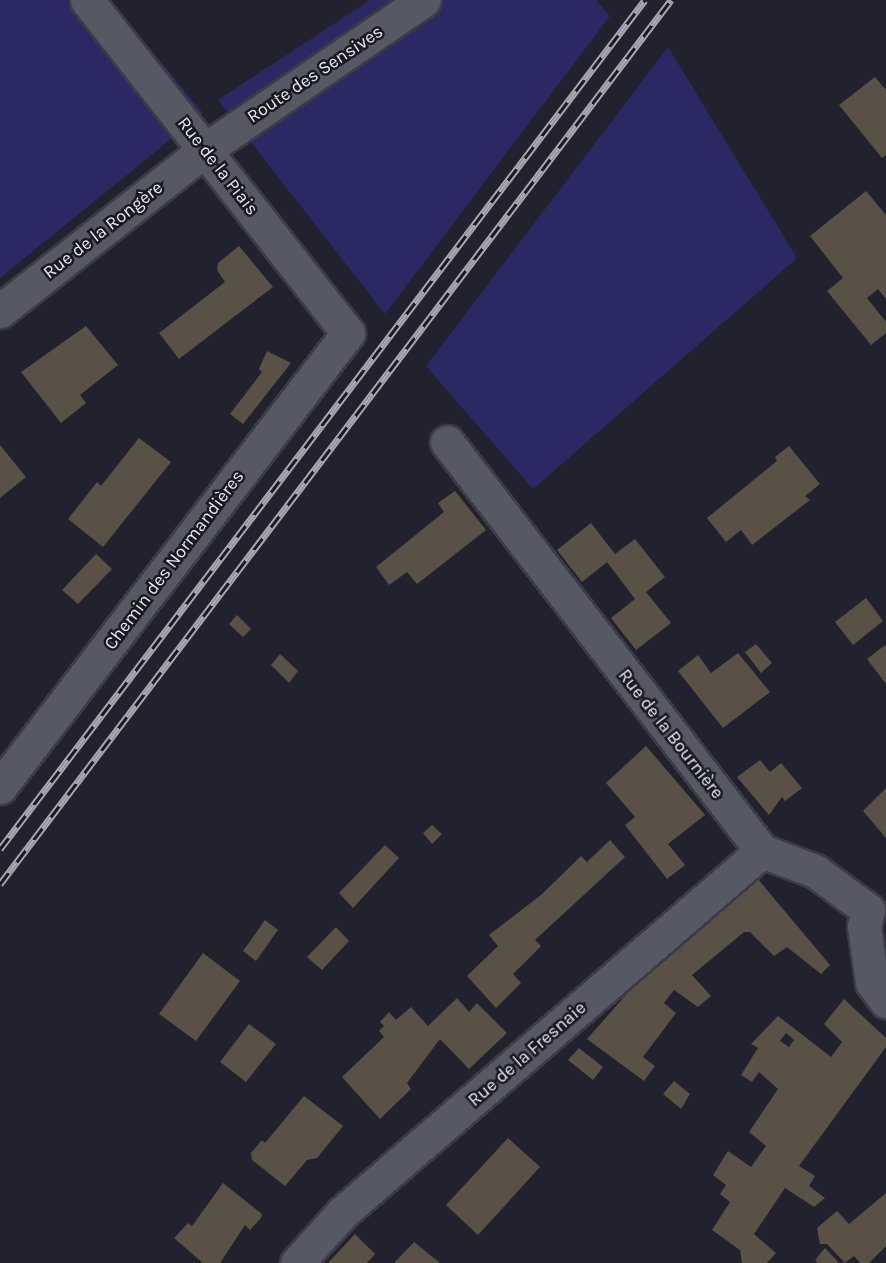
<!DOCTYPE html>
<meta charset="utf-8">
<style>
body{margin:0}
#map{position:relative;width:886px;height:1263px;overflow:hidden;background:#21222d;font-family:Karla,sans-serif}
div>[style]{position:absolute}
.green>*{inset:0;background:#2b2963}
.building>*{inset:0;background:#595146}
.roads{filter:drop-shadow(2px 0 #3c3c46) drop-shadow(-2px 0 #3c3c46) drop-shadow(0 2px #3c3c46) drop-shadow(0 -2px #3c3c46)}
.minor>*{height:33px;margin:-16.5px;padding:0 16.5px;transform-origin:16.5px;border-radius:16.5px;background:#565864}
.rail>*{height:7px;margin-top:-3.5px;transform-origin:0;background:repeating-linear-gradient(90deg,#181923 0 14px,#a6a7b0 0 28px);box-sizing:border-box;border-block:2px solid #a6a7b0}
span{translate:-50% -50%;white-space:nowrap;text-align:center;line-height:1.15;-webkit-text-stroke:5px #181923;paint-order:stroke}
.street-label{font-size:18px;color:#eaeaf2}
</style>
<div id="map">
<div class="green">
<div style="clip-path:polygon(0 0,110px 0,203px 113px,0 278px)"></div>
<div style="clip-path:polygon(370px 0,596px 0,610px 16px,385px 314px,218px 100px)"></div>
<div style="clip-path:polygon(668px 47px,797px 258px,533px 489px,426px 366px)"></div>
</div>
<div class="building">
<div style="clip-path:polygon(875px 77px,886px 90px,886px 155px,882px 158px,839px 105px)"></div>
<div style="clip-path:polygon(866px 191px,886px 215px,886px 299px,878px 289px,867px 298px,886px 322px,886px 333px,871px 345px,827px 291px,843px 278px,810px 236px)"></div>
<div style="clip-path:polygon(239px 246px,273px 287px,179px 359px,159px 333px,225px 282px,217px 270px,218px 263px)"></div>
<div style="clip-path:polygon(86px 326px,118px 365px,80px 395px,86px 403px,61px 423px,21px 372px)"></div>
<div style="clip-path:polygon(267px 351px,291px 363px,243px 424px,230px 414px,262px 372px,259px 369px)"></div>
<div style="clip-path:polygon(139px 438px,171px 462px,103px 547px,68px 519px,97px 482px,101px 486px)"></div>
<div style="clip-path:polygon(0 445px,26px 477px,0 498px)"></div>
<div style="clip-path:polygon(789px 446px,820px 484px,805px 496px,810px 500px,752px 545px,741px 530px,726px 542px,707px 518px,777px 461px,775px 457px)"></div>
<div style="clip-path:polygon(455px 491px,486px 530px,417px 584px,407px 572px,389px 585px,376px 567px,444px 512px,438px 503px)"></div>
<div style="clip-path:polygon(591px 523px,615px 554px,635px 539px,665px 577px,646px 592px,671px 623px,636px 650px,611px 618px,635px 599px,607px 562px,582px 582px,557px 550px)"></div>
<div style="clip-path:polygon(96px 554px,112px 569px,78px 604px,62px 590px)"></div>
<div style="clip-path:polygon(866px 598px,883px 621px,853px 645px,835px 622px)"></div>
<div style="clip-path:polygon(237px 615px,251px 629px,243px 637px,229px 624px)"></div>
<div style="clip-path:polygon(756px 644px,772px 663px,761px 673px,745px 652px)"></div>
<div style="clip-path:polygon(885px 645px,886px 647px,886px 684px,867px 659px)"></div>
<div style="clip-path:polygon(738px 653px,770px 692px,723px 728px,678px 671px,698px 655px,711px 673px)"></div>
<div style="clip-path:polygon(280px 654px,298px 671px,289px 683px,271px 665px)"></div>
<div style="clip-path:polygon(646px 746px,705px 815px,668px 844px,685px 865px,667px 879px,625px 825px,635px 817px,606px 783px)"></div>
<div style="clip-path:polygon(760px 760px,770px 772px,781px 763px,802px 788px,785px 801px,782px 797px,769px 815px,737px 777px)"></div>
<div style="clip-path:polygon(886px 788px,886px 838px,863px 811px)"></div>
<div style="clip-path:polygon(432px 825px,442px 834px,432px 844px,423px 833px)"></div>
<div style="clip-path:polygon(610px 840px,625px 857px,535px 940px,541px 946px,513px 974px,521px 983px,496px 1008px,467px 976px,498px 946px,489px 935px,541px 895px,581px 856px,587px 862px)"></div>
<div style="clip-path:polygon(385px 845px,399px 858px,353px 908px,339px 893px)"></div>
<div style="clip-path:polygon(757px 878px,830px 965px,821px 974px,787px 947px,774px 956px,750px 932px,744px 932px,692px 975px,711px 996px,698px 1007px,674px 990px,664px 1003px,676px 1013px,643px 1057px,655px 1066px,644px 1081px,587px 1039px,647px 971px,712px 912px)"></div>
<div style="clip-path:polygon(265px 920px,278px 930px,256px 961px,243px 951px)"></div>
<div style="clip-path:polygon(336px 927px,349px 941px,322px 970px,307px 957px)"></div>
<div style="clip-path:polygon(203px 953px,240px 981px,196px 1041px,159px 1014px)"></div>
<div style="clip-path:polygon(457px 998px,469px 1012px,477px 1003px,507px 1033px,469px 1069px,440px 1039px,407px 1083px,411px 1089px,380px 1119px,342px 1077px,384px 1037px,379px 1031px,384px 1026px,380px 1022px,389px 1012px,396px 1020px,411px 1007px,428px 1026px)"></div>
<div style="clip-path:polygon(evenodd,844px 999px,886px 1038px,886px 1047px,799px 1166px,815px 1176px,809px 1186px,825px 1198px,814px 1207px,785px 1188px,754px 1234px,776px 1253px,767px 1263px,742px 1263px,740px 1250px,712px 1230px,730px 1202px,720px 1194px,726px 1185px,713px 1175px,728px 1151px,751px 1167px,766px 1146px,749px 1132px,778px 1089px,759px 1072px,752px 1082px,741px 1075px,758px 1048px,751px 1044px,778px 1016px,831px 1057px,842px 1042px,824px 1024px,844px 999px,786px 1033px,794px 1040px,789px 1047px,780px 1041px,786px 1033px)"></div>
<div style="clip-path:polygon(249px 1024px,276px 1044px,246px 1082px,220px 1062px)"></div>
<div style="clip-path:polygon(579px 1048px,603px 1067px,593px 1080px,568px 1060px)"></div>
<div style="clip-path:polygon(674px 1081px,690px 1094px,681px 1109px,663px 1094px)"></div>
<div style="clip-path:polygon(304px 1096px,343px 1126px,317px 1158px,307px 1160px,285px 1186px,252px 1160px,251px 1153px,262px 1140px,265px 1143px)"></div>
<div style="clip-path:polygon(508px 1138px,540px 1167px,478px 1235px,446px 1205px)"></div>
<div style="clip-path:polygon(223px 1183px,262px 1214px,261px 1218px,250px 1230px,245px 1225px,220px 1263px,203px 1263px,174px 1238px,188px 1223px,192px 1226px)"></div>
<div style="clip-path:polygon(886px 1193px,886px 1246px,869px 1263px,860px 1263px,854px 1256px,845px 1263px,827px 1244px,820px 1244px,817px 1228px,837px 1211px,849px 1224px)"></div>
<div style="clip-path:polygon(355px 1234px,375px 1254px,367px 1263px,328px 1263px)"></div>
<div style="clip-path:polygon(414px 1242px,440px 1263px,394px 1263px)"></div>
<div style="clip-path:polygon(825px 1248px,839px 1263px,818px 1263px,815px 1260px)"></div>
</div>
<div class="roads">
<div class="minor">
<div style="left:0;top:311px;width:262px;rotate:-38.2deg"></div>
<div style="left:206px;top:149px;width:264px;rotate:-34.4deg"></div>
<div style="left:447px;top:442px;width:516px;rotate:52.4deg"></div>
<div style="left:762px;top:851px;width:57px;rotate:20.7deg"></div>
<div style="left:815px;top:871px;width:66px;rotate:36.3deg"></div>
<div style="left:868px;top:910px;width:16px;rotate:104deg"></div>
<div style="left:864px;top:926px;width:57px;rotate:81.9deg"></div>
<div style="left:872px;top:982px;width:24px;rotate:54deg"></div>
<div style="left:0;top:787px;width:572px;rotate:-52.53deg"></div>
<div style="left:348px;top:333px;width:423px;rotate:-128.1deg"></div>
<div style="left:297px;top:1263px;width:67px;rotate:-48deg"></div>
<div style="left:342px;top:1213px;width:554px;rotate:-40.76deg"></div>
</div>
</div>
<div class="rail">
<div style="left:0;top:849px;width:1066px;rotate:-52.78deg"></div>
<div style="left:0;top:884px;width:1110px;rotate:-52.8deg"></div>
</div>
<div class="street-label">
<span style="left:315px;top:74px;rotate:-34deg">Route des Sensives</span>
<span style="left:218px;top:166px;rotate:52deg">Rue de la Piais</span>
<span style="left:103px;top:230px;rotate:-38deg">Rue de la Rongère</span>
<span style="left:174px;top:560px;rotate:-53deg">Chemin des Normandières</span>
<span style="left:671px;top:734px;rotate:52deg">Rue de la Bournière</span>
<span style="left:527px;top:1054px;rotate:-41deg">Rue de la Fresnaie</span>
</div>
</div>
